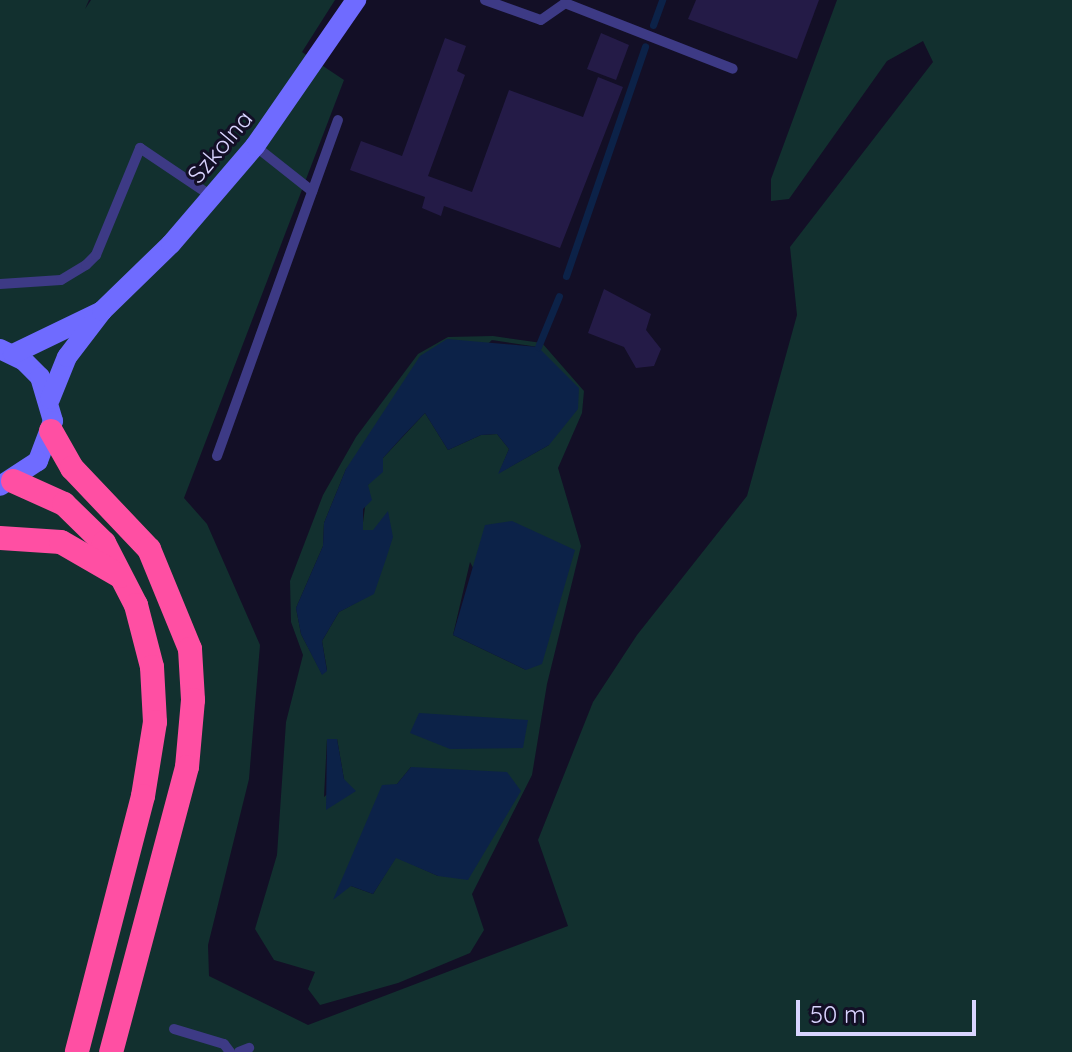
<!DOCTYPE html>
<style>
body{margin:0}
#map{position:relative;width:1072px;height:1052px;overflow:hidden;background:#130f26;font-family:Quicksand,sans-serif}
div>[style]{position:absolute}
.green>*{inset:0;background:#12302f}
.water>*{inset:0;background:#0c2248}
.stream>*{height:7px;margin:-3.5px;padding:0 3.5px;transform-origin:3.5px;border-radius:3.5px;background:#0c2248}
.building>*{inset:0;background:#241b47}
.lane>*{height:10px;margin:-5px;padding:0 5px;transform-origin:5px;border-radius:5px;background:#3d3a85}
.secondary>*{height:20px;margin:-10px;padding:0 10px;transform-origin:10px;border-radius:10px;background:#6f6bff}
.highway>*{height:24px;margin:-12px;padding:0 12px;transform-origin:12px;border-radius:12px;background:#ff4fa3}
span{translate:-50% -50%;white-space:nowrap;text-align:center;line-height:1.15;-webkit-text-stroke:6px #130f26;paint-order:stroke}
.street-label{font-size:24px;color:#d9d4ff}
.scale{position:absolute;left:796px;top:1000px;width:180px;height:36px;box-sizing:border-box;border:4px solid #d9d4ff;border-top:0;padding-left:10px;font-size:24px;line-height:28px;white-space:nowrap;color:#d9d4ff;-webkit-text-stroke:6px #130f26;paint-order:stroke}
</style>
<div id="map">
<div class="green">
<div style="clip-path:polygon(0 0,89px 0,85px 9px,91px 0,335px 0,302px 52px,344px 80px,184px 498px,207px 524px,260px 645px,249px 779px,208px 945px,209px 976px,308px 1025px,568px 926px,538px 840px,593px 702px,637px 635px,747px 496px,797px 315px,790px 247px,933px 62px,923px 41px,887px 61px,789px 199px,771px 201px,771px 179px,837px 0,1072px 0,1072px 1052px,0 1052px)"></div>
<div style="clip-path:polygon(evenodd,493px 336px,542px 343px,584px 391px,582px 413px,558px 468px,581px 546px,547px 684px,532px 775px,472px 894px,484px 930px,470px 953px,398px 983px,320px 1005px,308px 989px,315px 972px,274px 960px,255px 929px,277px 855px,286px 722px,303px 655px,291px 622px,290px 581px,323px 495px,356px 437px,418px 354px,448px 337px,493px 336px,492px 340px,538px 347px,549px 445px,499px 473px,509px 449px,497px 434px,481px 435px,448px 450px,425px 413px,383px 458px,368px 485px,362px 530px,373px 530px,374px 593px,339px 612px,322px 641px,327px 670px,322px 674px,301px 634px,296px 608px,323px 546px,324px 523px,346px 469px,492px 340px,493px 336px,470px 562px,526px 670px,453px 635px,470px 562px,493px 336px,327px 739px,337px 739px,344px 779px,324px 797px,327px 739px,493px 336px,411px 767px,438px 876px,396px 857px,373px 894px,351px 886px,397px 784px,411px 767px)"></div>
</div>
<div class="water">
<div style="clip-path:polygon(447px 339px,538px 347px,579px 388px,578px 409px,549px 445px,498px 474px,509px 449px,497px 434px,481px 435px,448px 450px,425px 413px,403px 436px,383px 458px,383px 472px,368px 485px,372px 500px,363px 509px,363px 530px,373px 530px,388px 511px,393px 537px,386px 559px,374px 594px,339px 612px,322px 641px,327px 671px,322px 675px,301px 634px,296px 608px,323px 546px,324px 523px,346px 469px,420px 356px)"></div>
<div style="clip-path:polygon(512px 521px,575px 550px,542px 664px,526px 670px,453px 635px,485px 525px)"></div>
<div style="clip-path:polygon(419px 713px,528px 720px,523px 748px,450px 749px,410px 733px)"></div>
<div style="clip-path:polygon(327px 739px,337px 739px,344px 779px,356px 791px,326px 810px)"></div>
<div style="clip-path:polygon(411px 767px,507px 772px,521px 791px,468px 880px,438px 876px,396px 858px,373px 894px,351px 886px,333px 900px,382px 785px,397px 784px)"></div>
</div>
<div class="stream">
<div style="left:653px;top:25px;width:27px;rotate:-70deg"></div>
<div style="left:566px;top:276px;width:243px;rotate:-71deg"></div>
<div style="left:538px;top:347px;width:55px;rotate:-67.6deg"></div>
</div>
<div class="building">
<div style="clip-path:polygon(696px 0,819px 0,797px 59px,688px 19px)"></div>
<div style="clip-path:polygon(601px 33px,629px 45px,616px 80px,587px 69px)"></div>
<div style="clip-path:polygon(445px 38px,466px 46px,457px 71px,465px 75px,428px 176px,472px 192px,509px 90px,583px 117px,598px 77px,623px 87px,560px 248px,444px 206px,441px 216px,422px 208px,425px 197px,350px 170px,361px 141px,402px 156px)"></div>
<div style="clip-path:polygon(604px 289px,651px 314px,646px 330px,661px 349px,654px 366px,636px 368px,624px 347px,588px 333px)"></div>
</div>
<div class="lane">
<div style="left:485px;top:0;width:59px;rotate:19.7deg"></div>
<div style="left:541px;top:20px;width:29px;rotate:-35deg"></div>
<div style="left:565px;top:3px;width:180px;rotate:21.4deg"></div>
<div style="left:255px;top:146px;width:73px;rotate:38.3deg"></div>
<div style="left:0;top:284px;width:61px;rotate:-3.8deg"></div>
<div style="left:61px;top:280px;width:29px;rotate:-31deg"></div>
<div style="left:86px;top:265px;width:14px;rotate:-45deg"></div>
<div style="left:96px;top:255px;width:116px;rotate:-67.6deg"></div>
<div style="left:140px;top:148px;width:88px;rotate:33.9deg"></div>
<div style="left:217px;top:456px;width:357px;rotate:-70.2deg"></div>
<div style="left:174px;top:1029px;width:52px;rotate:16.7deg"></div>
<div style="left:224px;top:1044px;width:10px;rotate:53deg"></div>
<div style="left:239px;top:1052px;width:11px;rotate:-22deg"></div>
</div>
<div class="secondary">
<div style="left:0;top:349px;width:25px;rotate:26deg"></div>
<div style="left:23px;top:360px;width:24px;rotate:45deg"></div>
<div style="left:40px;top:377px;width:46px;rotate:73.5deg"></div>
<div style="left:53px;top:421px;width:43px;rotate:110.6deg"></div>
<div style="left:38px;top:461px;width:45px;rotate:146.7deg"></div>
<div style="left:13px;top:354px;width:99px;rotate:-25.8deg"></div>
<div style="left:50px;top:399px;width:45px;rotate:-68deg"></div>
<div style="left:67px;top:357px;width:58px;rotate:-52.7deg"></div>
<div style="left:102px;top:311px;width:96px;rotate:-44.2deg"></div>
<div style="left:171px;top:244px;width:129px;rotate:-49.4deg"></div>
<div style="left:255px;top:146px;width:178px;rotate:-55.3deg"></div>
</div>
<div class="highway">
<div style="left:51px;top:431px;width:43px;rotate:60.4deg"></div>
<div style="left:72px;top:468px;width:112px;rotate:46.5deg"></div>
<div style="left:149px;top:549px;width:108px;rotate:67.7deg"></div>
<div style="left:190px;top:649px;width:51px;rotate:86.6deg"></div>
<div style="left:193px;top:700px;width:67px;rotate:95.1deg"></div>
<div style="left:187px;top:767px;width:295px;rotate:104.9deg"></div>
<div style="left:13px;top:481px;width:56px;rotate:24.3deg"></div>
<div style="left:64px;top:504px;width:56px;rotate:44.3deg"></div>
<div style="left:104px;top:543px;width:70px;rotate:62.7deg"></div>
<div style="left:136px;top:605px;width:64px;rotate:75.5deg"></div>
<div style="left:152px;top:667px;width:55px;rotate:86.9deg"></div>
<div style="left:155px;top:722px;width:75px;rotate:99.2deg"></div>
<div style="left:143px;top:796px;width:264px;rotate:104.5deg"></div>
<div style="left:0;top:538px;width:61px;rotate:3.8deg"></div>
<div style="left:61px;top:542px;width:68px;rotate:30deg"></div>
</div>
<div class="street-label">
<span style="left:220px;top:147px;rotate:-50deg">Szkolna</span>
</div>
<div class="scale">50 m</div>
</div>
